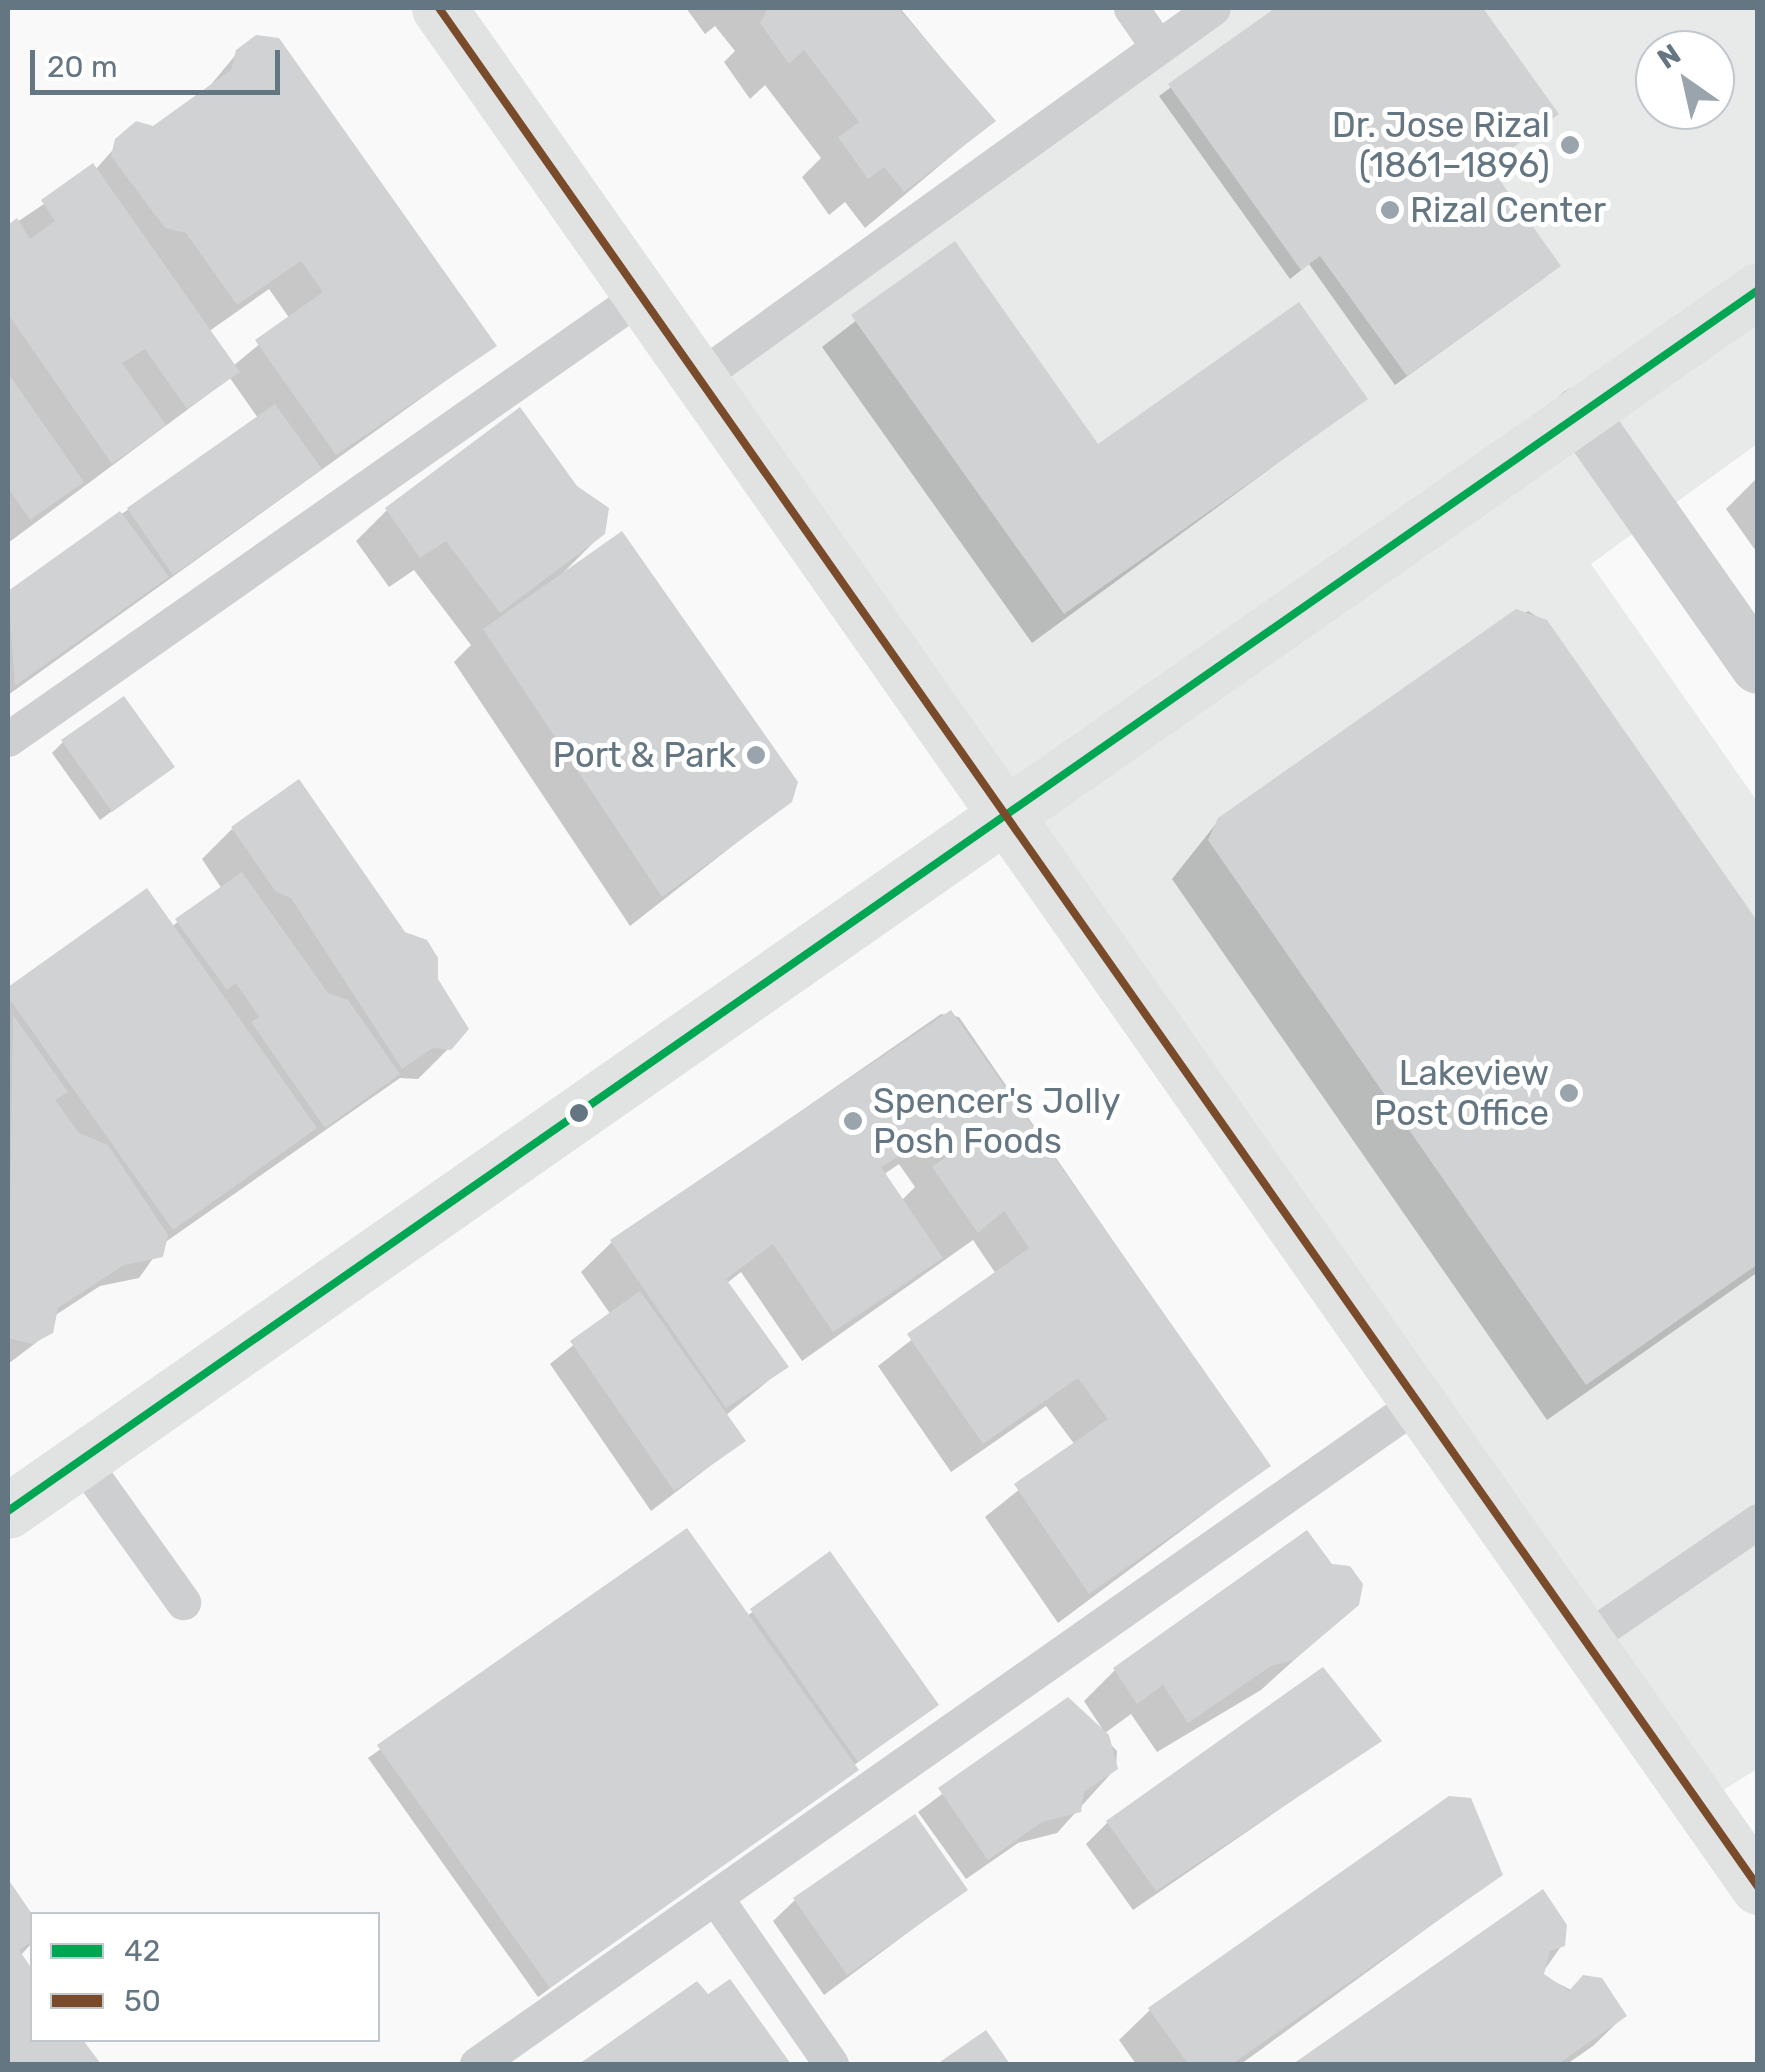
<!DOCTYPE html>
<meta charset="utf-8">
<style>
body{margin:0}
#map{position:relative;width:1765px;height:2072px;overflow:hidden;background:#f9f9f9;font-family:Rubik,sans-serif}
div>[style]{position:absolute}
.built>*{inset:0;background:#e8e9e9}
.shadow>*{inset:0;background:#0003}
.building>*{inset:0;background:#d0d2d3}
.lane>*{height:35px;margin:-17.5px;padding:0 17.5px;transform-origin:17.5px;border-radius:17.5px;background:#cecfd0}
.street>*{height:55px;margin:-27.5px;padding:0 27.5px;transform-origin:27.5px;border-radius:27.5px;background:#cecfd0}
.secondary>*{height:55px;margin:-27.5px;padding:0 27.5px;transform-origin:27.5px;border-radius:27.5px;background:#e1e2e2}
.primary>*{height:55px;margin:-27.5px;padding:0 27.5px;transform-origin:27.5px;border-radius:27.5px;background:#e1e2e2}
.bus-1>*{height:8px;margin:-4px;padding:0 4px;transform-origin:4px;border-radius:4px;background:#00a651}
.bus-2>*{height:8px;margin:-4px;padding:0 4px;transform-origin:4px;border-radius:4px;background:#7a4b2a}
.dots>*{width:28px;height:28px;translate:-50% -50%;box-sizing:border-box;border:5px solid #fff;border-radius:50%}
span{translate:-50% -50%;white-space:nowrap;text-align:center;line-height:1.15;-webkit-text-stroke:10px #fff;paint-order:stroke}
.poi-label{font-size:35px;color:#657683}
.right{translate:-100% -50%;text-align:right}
.left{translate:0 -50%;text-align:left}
.frame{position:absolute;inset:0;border:10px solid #657683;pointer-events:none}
.legend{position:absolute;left:30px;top:1912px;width:350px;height:130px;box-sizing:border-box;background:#fff;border:2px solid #c1c8cd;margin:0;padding:12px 18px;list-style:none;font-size:30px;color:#657683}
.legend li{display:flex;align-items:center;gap:20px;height:50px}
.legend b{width:50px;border:2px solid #c1c8cd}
.north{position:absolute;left:1635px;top:30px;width:100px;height:100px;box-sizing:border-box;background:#fff;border:2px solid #c1c8cd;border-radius:50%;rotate:326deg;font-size:28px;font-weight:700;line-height:40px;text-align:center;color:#657683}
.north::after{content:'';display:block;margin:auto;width:35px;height:45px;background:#99a4ac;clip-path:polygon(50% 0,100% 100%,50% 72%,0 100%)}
.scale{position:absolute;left:30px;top:50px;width:250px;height:45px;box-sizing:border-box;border:5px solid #657683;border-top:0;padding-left:12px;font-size:30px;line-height:35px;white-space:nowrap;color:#657683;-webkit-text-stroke:8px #fff;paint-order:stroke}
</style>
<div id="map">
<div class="built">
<div style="clip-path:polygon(evenodd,1235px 8px,1757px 8px,1757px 444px,1591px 564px,1757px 801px,1757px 1769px,1717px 1794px,721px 379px,1235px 8px,1655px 50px,1715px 50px,1715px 110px,1655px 110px,1655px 50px)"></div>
</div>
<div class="shadow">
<div style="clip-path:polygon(686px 8px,900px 8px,993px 121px,865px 228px,845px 202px,829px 215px,802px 177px,821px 158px,765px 85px,750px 99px,724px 62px,735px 51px,715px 26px,705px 34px)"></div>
<div style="clip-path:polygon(1279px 8px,1480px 8px,1556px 114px,1487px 167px,1547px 276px,1395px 385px,1309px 264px,1290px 279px,1159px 96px)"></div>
<div style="clip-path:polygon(evenodd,238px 52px,494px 346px,8px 695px,8px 594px,258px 418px,230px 378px,8px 543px,8px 228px,95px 170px,136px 124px,153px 129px,204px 93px,238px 52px,269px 289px,290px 319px,233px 366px,208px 332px,269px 289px)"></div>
<div style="clip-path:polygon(954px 245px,1097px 448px,1365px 399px,1032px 643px,822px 347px)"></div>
<div style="clip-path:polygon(1758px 477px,1758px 554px,1726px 509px)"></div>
<div style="clip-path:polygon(387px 510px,603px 533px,564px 572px,790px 801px,630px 926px,454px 662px,471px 645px,414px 570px,389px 587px,356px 541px)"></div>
<div style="clip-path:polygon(1528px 611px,1545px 622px,1758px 927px,1758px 1272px,1547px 1420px,1172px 879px,1219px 820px)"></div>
<div style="clip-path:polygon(63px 742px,172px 767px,100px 820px,52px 753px)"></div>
<div style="clip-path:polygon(232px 829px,436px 980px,449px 1048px,418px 1079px,400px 1078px,164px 1243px,139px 1278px,100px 1286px,54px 1316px,50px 1332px,8px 1364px,8px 990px,146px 892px,171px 927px,222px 889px,202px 859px)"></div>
<div style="clip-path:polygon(evenodd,941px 1014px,959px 1017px,1268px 1466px,1058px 1623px,985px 1517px,1075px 1445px,1046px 1406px,951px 1472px,878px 1366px,996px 1274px,973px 1240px,802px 1361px,741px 1272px,727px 1283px,785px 1367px,725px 1416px,743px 1441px,651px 1511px,550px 1364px,611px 1315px,581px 1272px,612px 1242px,941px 1014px,899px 1164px,915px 1187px,901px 1201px,883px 1175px,899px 1164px)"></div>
<div style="clip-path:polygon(686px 1531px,747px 1616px,830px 1555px,936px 1705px,538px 1997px,368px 1758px)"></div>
<div style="clip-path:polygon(1356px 1604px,1261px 1690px,1157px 1752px,1131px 1714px,1105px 1733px,1084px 1701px,1115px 1670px)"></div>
<div style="clip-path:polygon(1068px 1700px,1117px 1751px,1116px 1768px,1057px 1833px,1018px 1843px,966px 1879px,918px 1812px)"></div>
<div style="clip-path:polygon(1354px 1758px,1133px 1910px,1086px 1844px,1107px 1823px)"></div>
<div style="clip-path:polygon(1500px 1875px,1241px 2064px,1136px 2064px,1119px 2040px,1150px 2010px)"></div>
<div style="clip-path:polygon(8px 1883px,32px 1918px,32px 1943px,20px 1956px,32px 1973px,32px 2040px,80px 2040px,98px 2064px,8px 2064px)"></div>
<div style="clip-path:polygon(965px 1890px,824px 1995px,773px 1921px,795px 1900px)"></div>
<div style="clip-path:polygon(1542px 1892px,1562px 1945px,1541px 1975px,1624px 2016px,1593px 2046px,1567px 2064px,1297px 2064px)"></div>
<div style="clip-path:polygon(730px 1982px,787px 2064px,583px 2064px,696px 1984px,707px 1997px)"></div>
</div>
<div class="building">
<div style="clip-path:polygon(768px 8px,898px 8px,996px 121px,904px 192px,884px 167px,868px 179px,838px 137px,859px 122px,804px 50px,789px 64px,760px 23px)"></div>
<div style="clip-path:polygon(1275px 8px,1483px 8px,1559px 114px,1489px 165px,1561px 266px,1407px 376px,1320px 256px,1301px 270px,1168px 84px)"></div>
<div style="clip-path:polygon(256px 35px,279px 38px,497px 346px,336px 455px,255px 340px,323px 292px,301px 261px,237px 305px,186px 233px,165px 228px,111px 156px,115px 139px,136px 121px,153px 126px,231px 70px,236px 50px)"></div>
<div style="clip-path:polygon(93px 163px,240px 372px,187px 409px,145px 349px,122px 363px,166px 425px,112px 464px,8px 314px,8px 225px,17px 218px,30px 239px,55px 221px,41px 200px)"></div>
<div style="clip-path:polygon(955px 241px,1098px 444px,1299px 302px,1368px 399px,1064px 614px,851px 315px)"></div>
<div style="clip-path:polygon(8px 373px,84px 482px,30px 520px,8px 488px)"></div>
<div style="clip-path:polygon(275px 404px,322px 469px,173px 575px,127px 508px)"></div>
<div style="clip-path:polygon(520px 407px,577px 486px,609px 508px,605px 534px,500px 613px,446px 541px,420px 558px,385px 508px)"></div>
<div style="clip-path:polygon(120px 511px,169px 577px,15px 686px,8px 591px)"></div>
<div style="clip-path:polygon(622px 531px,798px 782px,792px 802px,662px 897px,483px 629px)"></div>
<div style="clip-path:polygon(1516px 609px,1547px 620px,1758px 922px,1758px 1264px,1586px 1385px,1208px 840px,1218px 818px)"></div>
<div style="clip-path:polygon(124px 696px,175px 767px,112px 812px,61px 740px)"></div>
<div style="clip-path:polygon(299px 779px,405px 932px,427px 940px,438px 958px,438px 979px,469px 1029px,451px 1050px,433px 1048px,402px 1069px,291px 898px,276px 892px,231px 827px)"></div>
<div style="clip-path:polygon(242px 872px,328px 993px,348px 1000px,400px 1074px,325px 1128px,251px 1022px,259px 1017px,236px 983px,227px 990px,175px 919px)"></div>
<div style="clip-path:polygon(147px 888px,317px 1128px,173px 1230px,8px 997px,8px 987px)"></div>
<div style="clip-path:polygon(951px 1010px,1271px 1466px,1089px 1594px,1014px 1484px,1108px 1419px,1078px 1378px,983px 1444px,907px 1334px,1029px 1248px,1004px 1211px,978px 1233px,932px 1167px,946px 1157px,931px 1136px,881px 1167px,943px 1258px,833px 1332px,773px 1244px,726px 1279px,789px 1367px,726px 1408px,610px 1240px)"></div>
<div style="clip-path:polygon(13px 1015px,68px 1092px,55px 1100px,79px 1133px,108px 1145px,168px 1235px,163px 1257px,124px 1265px,58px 1308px,53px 1333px,32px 1344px,8px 1338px)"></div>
<div style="clip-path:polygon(640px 1291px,746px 1441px,674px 1491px,570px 1341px)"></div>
<div style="clip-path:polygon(687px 1528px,859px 1770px,550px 1988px,377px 1745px)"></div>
<div style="clip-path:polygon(1307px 1530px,1332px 1564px,1350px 1566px,1363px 1584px,1359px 1605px,1294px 1660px,1271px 1666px,1188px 1723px,1163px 1685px,1137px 1704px,1113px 1668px)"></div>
<div style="clip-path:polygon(830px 1551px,939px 1705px,858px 1762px,750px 1609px)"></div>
<div style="clip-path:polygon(1323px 1667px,1382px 1741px,1156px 1891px,1106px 1821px)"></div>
<div style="clip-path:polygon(1068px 1697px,1109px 1735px,1118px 1769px,1084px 1792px,1081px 1812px,1042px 1822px,988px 1860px,938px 1788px)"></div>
<div style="clip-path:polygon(1449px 1796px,1471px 1798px,1503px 1875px,1232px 2064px,1188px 2064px,1148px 2008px)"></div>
<div style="clip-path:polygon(915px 1814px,968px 1890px,847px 1975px,793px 1898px)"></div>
<div style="clip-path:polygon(8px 1879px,32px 1914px,32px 1941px,19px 1950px,32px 1969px,32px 2040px,83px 2040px,101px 2064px,8px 2064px)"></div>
<div style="clip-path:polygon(1543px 1889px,1567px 1925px,1565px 1946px,1550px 1951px,1544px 1974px,1569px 1991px,1583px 1975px,1602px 1978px,1627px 2016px,1558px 2064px,1293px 2064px)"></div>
<div style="clip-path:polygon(730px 1979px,791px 2064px,579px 2064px,697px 1981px,708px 1994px)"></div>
<div style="clip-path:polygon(986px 2030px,1010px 2064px,937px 2064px)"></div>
</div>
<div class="lane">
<div style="left:1131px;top:8px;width:47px;rotate:55.3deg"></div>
<div style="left:698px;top:378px;width:634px;rotate:-35.7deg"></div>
<div style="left:8px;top:739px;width:772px;rotate:-35.03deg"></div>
<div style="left:81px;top:1459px;width:176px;rotate:54.5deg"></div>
<div style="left:1583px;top:1641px;width:212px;rotate:-34.4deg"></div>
<div style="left:715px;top:1897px;width:203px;rotate:55.2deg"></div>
<div style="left:477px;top:2064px;width:1148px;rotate:-35.1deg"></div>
</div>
<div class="street">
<div style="left:1580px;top:413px;width:309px;rotate:54.9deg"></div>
</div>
<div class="secondary">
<div style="left:439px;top:8px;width:2296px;rotate:54.93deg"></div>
</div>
<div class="primary">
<div style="left:8px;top:1511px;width:2134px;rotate:-34.9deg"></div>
</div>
<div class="bus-1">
<div style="left:8px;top:1511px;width:2134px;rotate:-34.9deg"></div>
</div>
<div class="bus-2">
<div style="left:439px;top:8px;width:2296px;rotate:54.93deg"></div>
</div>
<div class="dots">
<div style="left:1570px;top:145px;background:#99a4ac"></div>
<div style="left:1390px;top:210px;background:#99a4ac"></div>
<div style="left:756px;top:755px;background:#99a4ac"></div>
<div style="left:1569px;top:1093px;background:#99a4ac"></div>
<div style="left:579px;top:1113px;background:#657683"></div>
<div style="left:853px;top:1121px;background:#99a4ac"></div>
</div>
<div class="poi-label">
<span class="right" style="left:1550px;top:145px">Dr. Jose Rizal<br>(1861–1896)</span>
<span class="left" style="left:1410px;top:210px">Rizal Center</span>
<span class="right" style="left:736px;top:755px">Port &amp; Park</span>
<span class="right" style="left:1549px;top:1093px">Lakeview<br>Post Office</span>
<span class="left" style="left:873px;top:1121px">Spencer's Jolly<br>Posh Foods</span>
</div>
<div class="frame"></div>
<ul class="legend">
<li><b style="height:12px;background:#00a651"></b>42</li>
<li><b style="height:12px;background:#7a4b2a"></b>50</li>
</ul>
<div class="north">N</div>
<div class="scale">20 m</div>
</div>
